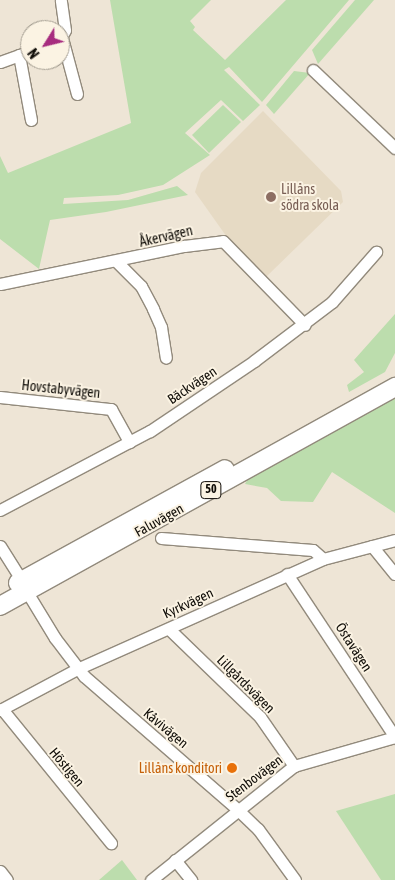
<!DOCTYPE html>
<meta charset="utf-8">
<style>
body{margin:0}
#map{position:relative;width:395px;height:880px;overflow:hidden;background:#eee5d6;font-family:"Asap Condensed",sans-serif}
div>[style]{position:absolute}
.built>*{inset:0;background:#e6dac4}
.green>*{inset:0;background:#bcddad}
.roads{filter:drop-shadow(1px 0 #928a7c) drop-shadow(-1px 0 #928a7c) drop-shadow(0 1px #928a7c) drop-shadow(0 -1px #928a7c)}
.minor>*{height:11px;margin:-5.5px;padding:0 5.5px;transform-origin:5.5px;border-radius:5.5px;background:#fff}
.highway>*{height:18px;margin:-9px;padding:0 9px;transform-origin:9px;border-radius:9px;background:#fff}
.dots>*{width:14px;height:14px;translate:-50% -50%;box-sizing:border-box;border:2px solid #fbf3e3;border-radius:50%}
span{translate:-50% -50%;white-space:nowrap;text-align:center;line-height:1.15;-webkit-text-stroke:4px #fbf3e3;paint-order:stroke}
.shield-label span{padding:1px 4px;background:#fbf3e3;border:1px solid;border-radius:4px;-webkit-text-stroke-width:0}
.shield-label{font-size:12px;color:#0f0c07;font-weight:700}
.education-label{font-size:14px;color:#785e54}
.left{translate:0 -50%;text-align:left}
.street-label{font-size:14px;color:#0f0c07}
.food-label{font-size:14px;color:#c56008}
.right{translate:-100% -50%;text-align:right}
.north{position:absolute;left:20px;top:20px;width:50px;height:50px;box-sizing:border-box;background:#fbf3e3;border:1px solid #9d978b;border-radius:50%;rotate:234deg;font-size:14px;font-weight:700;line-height:20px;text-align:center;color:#0f0c07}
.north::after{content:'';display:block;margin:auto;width:18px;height:22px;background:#a72c7f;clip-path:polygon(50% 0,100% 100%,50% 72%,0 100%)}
</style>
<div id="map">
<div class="built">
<div style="clip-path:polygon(263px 111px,341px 191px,343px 202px,266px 277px,229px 240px,195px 192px,201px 173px)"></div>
</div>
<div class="green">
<div style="clip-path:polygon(110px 0,211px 0,190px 21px,195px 27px,193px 30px,225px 60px,286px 0,349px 0,262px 102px,229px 67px,224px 70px,260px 105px,243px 121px,221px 100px,185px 133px,210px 155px,163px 185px,118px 195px,64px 198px,63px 204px,128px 200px,177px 186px,188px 195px,106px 212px,50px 220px,39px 269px,0 239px,0 156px,8px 173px,131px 123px)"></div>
<div style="clip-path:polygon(355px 0,374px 0,318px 64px,312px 50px)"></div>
<div style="clip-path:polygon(294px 71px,310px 73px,274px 114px,266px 105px)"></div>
<div style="clip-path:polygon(223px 105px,241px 122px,209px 153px,192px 135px)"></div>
<div style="clip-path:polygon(395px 314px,395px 353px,385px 372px,349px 392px,347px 385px,364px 372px,354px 360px)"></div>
<div style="clip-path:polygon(395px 392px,395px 513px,332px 472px,313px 502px,281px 501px,267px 488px,245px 484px,249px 477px)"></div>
<div style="clip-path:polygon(395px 794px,395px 880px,381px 880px,336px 811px)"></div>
<div style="clip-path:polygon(122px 860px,137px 880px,99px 880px)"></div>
</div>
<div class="roads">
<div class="minor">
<div style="left:62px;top:38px;width:58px;rotate:75deg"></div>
<div style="left:60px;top:39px;width:10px;rotate:-61deg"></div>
<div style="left:65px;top:30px;width:30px;rotate:-98deg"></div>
<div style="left:19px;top:55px;width:66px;rotate:79.5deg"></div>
<div style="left:0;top:62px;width:32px;rotate:-20deg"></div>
<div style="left:313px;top:70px;width:113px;rotate:43.6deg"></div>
<div style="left:117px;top:262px;width:34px;rotate:45deg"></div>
<div style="left:141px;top:286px;width:26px;rotate:62deg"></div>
<div style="left:153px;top:309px;width:20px;rotate:66deg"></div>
<div style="left:161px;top:327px;width:31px;rotate:81deg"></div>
<div style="left:0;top:284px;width:188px;rotate:-11.7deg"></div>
<div style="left:184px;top:246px;width:39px;rotate:-7deg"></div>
<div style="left:223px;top:241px;width:117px;rotate:45.7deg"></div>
<div style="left:0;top:397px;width:112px;rotate:6.2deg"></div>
<div style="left:111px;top:409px;width:38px;rotate:61deg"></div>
<div style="left:0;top:510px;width:170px;rotate:-27.8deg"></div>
<div style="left:150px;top:431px;width:125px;rotate:-33.9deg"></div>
<div style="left:254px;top:361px;width:98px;rotate:-37.1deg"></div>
<div style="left:332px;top:302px;width:67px;rotate:-48.7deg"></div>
<div style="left:161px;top:538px;width:152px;rotate:4.5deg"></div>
<div style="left:313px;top:550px;width:13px;rotate:42deg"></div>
<div style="left:0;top:546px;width:41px;rotate:57.8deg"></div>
<div style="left:372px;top:546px;width:36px;rotate:51deg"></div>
<div style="left:287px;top:574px;width:196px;rotate:56.5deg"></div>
<div style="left:27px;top:592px;width:54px;rotate:58.7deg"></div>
<div style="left:55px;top:638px;width:48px;rotate:52.7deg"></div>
<div style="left:84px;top:676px;width:203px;rotate:41deg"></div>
<div style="left:237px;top:809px;width:29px;rotate:44deg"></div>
<div style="left:258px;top:829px;width:63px;rotate:54deg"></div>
<div style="left:169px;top:629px;width:127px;rotate:44deg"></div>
<div style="left:260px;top:717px;width:60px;rotate:55.2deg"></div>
<div style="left:2px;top:709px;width:173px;rotate:50.9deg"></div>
<div style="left:0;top:710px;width:87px;rotate:-28deg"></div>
<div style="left:77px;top:669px;width:269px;rotate:-24.1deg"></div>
<div style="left:323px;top:559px;width:74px;rotate:-14.8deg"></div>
<div style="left:175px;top:860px;width:26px;rotate:51deg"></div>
<div style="left:0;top:871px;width:11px;rotate:52deg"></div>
<div style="left:151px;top:880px;width:183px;rotate:-38.6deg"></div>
<div style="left:294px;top:766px;width:105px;rotate:-16deg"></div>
</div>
<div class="highway">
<div style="left:18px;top:583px;width:236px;rotate:-28.8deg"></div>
<div style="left:0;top:606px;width:452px;rotate:-29deg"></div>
</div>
</div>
<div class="dots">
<div style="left:271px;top:197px;background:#8d6e63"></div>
<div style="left:232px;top:768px;background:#e8710a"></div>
</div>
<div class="shield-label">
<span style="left:211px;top:490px">50</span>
</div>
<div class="education-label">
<span class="left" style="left:281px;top:197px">Lillåns<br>södra skola</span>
</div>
<div class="street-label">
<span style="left:166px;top:236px;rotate:-13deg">Åkervägen</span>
<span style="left:192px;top:385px;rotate:-34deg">Bäckvägen</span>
<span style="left:61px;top:389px;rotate:6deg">Hovstabyvägen</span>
<span style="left:159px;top:520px;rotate:-29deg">Faluvägen</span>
<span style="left:188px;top:603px;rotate:-25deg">Kyrkvägen</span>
<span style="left:354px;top:647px;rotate:57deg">Östavägen</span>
<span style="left:246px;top:684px;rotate:45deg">Lillgårdsvägen</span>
<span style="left:166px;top:728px;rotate:40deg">Kåvivägen</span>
<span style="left:67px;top:767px;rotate:50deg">Höstigen</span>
<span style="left:254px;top:778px;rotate:-37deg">Stenbovägen</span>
</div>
<div class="food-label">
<span class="right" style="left:222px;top:768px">Lillåns konditori</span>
</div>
<div class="north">N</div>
</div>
